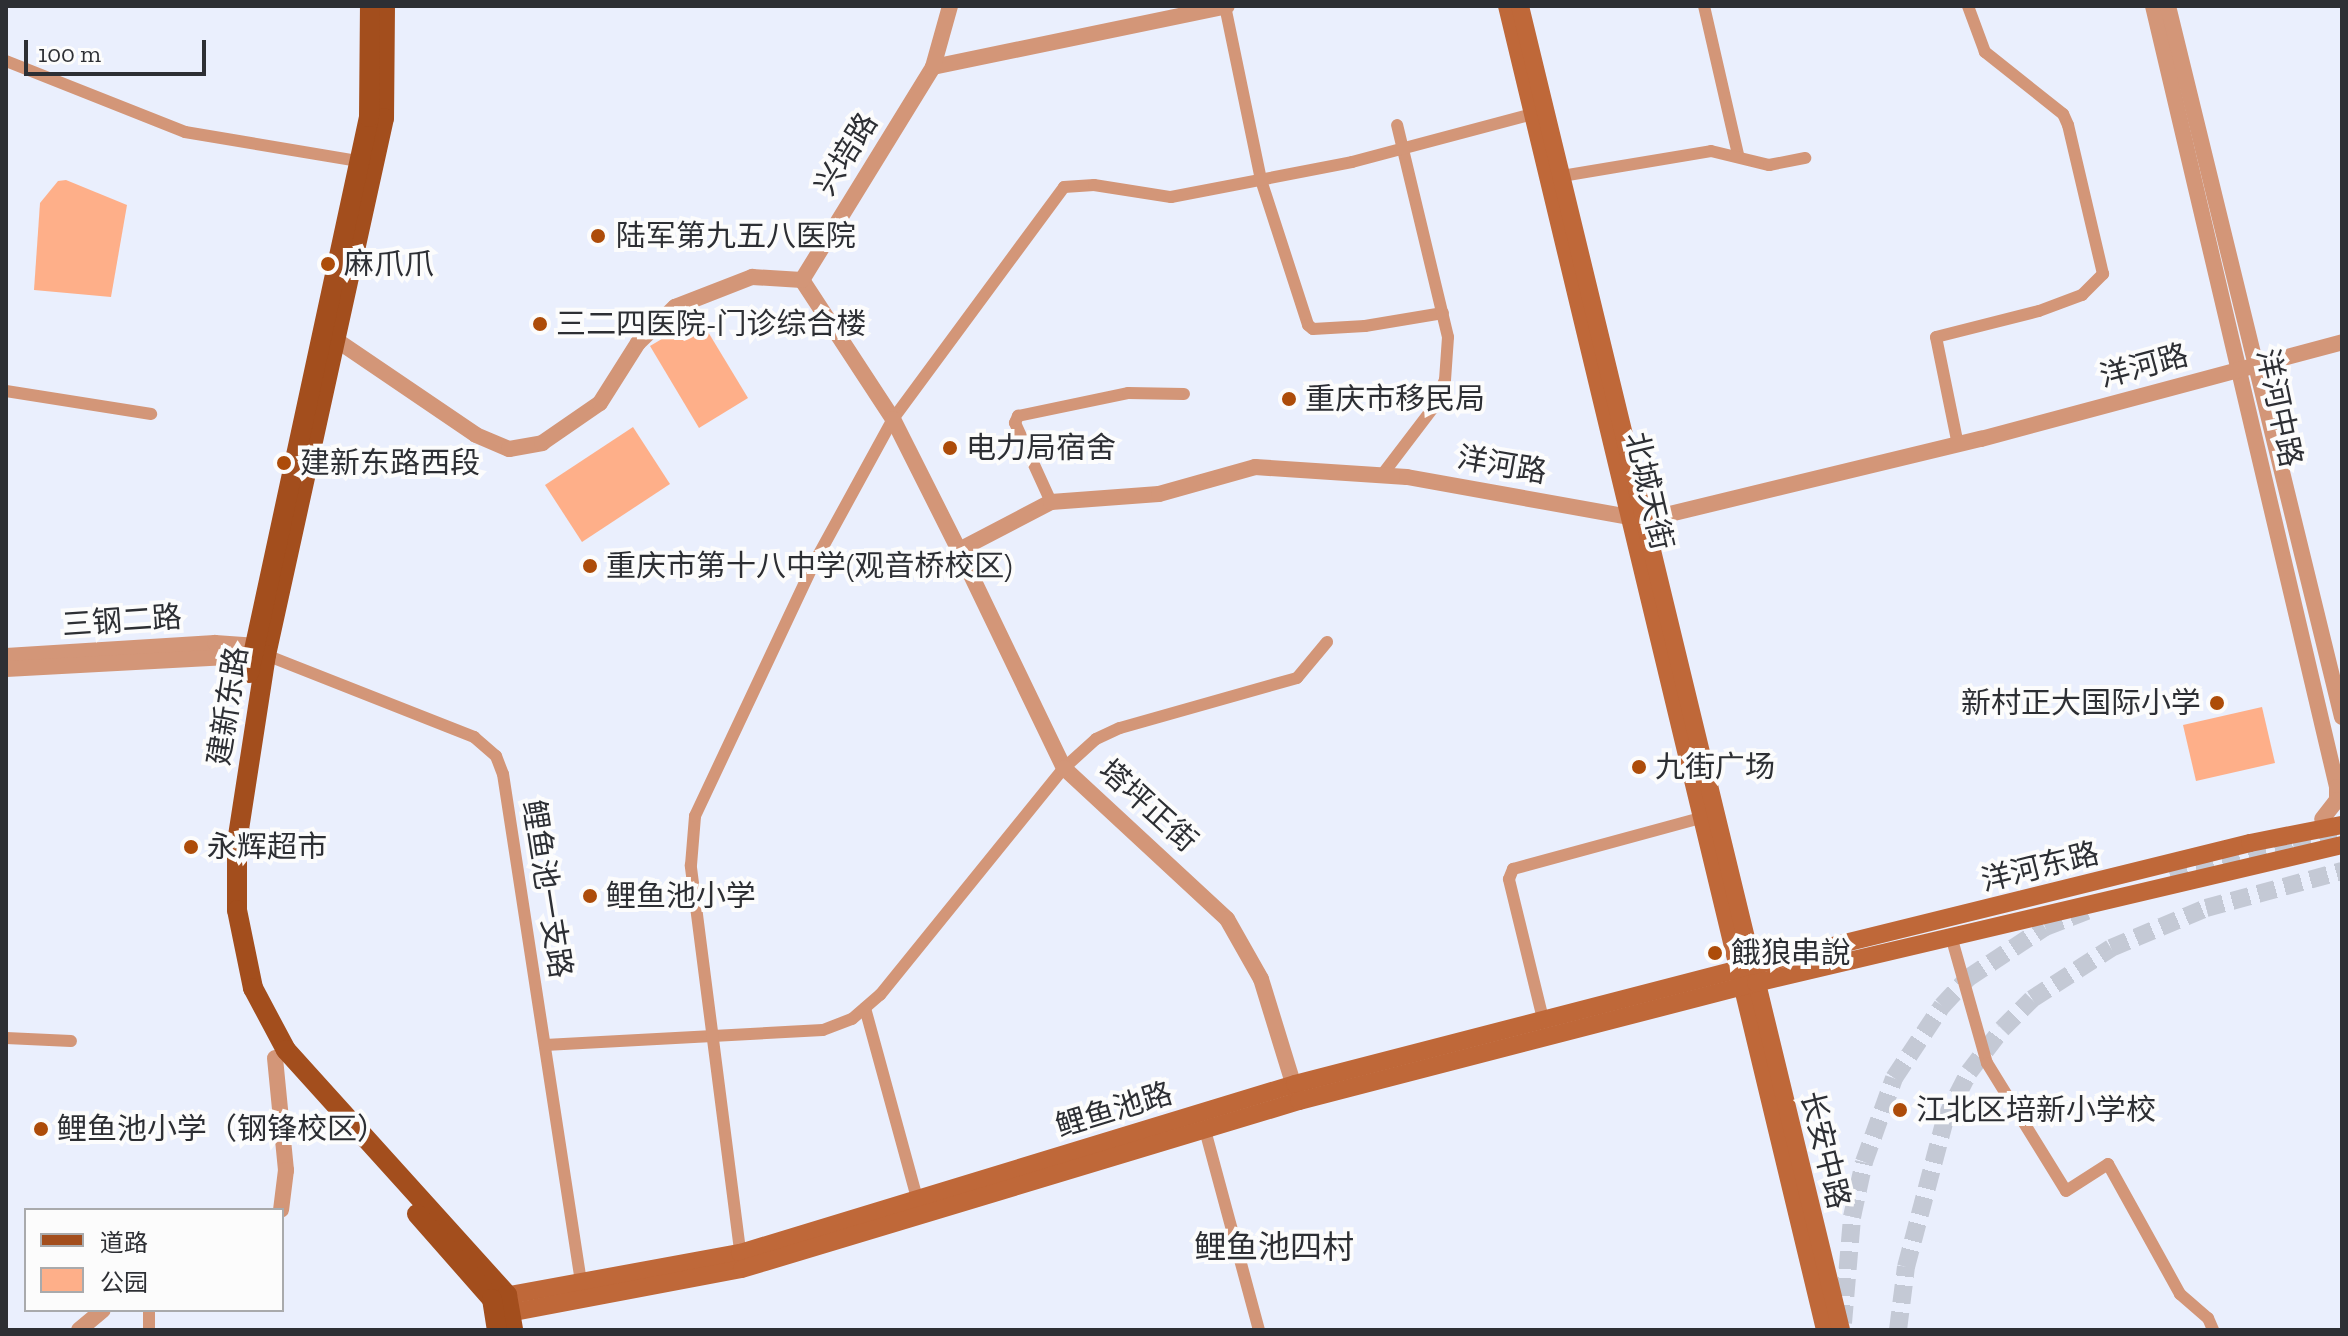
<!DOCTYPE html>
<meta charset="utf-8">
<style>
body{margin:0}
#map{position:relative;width:2348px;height:1336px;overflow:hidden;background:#eaeffd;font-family:"Zilla Slab","Noto Sans SC",serif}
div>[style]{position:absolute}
.green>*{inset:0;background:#feaf89}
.secondary-tunnel>*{height:18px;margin-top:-9px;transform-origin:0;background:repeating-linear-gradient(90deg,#c4c9d5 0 18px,transparent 0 27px)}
.minor>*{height:12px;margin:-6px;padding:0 6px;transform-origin:6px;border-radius:6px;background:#d39678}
.tertiary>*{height:16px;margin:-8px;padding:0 8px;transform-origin:8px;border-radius:8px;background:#d39678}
.secondary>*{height:18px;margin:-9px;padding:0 9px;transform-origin:9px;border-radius:9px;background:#bf6839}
.primary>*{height:20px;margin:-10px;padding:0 10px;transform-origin:10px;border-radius:10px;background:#a34e1d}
.dots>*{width:22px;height:22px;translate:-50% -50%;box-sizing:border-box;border:4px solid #fcfcfc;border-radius:50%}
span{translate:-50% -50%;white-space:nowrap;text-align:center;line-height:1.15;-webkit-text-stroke:8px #fcfcfc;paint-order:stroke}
.street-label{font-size:30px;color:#2d2f34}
.poi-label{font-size:30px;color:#2d2f34}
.left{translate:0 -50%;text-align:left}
.right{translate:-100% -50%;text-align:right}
.neighbourhood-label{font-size:32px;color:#2d2f34}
.frame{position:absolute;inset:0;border:8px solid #2d2f34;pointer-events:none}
.legend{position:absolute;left:24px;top:1208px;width:260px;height:104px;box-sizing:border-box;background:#fcfcfc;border:2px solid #a9aaac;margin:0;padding:10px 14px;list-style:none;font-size:24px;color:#2d2f34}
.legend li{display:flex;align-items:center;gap:16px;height:40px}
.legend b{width:40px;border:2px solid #a9aaac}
.scale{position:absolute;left:24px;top:40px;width:182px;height:36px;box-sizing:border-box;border:4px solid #2d2f34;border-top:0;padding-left:10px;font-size:24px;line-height:28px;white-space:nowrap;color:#2d2f34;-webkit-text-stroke:6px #fcfcfc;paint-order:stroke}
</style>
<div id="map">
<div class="green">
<div style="clip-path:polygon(66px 180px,127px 205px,111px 297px,34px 290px,40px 203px,58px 181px)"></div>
<div style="clip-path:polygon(699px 317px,748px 398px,699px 428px,650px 346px)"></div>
<div style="clip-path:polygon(633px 427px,670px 484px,582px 542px,545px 485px)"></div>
<div style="clip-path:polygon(2262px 707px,2275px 763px,2196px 781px,2183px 725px)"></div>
</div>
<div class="secondary-tunnel">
<div style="left:2171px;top:879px;width:127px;rotate:-16deg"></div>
<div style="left:2293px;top:844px;width:50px;rotate:-9.3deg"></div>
<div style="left:1843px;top:1323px;width:106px;rotate:-85.1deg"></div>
<div style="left:1852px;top:1217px;width:56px;rotate:-77.7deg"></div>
<div style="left:1864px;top:1162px;width:89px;rotate:-70.3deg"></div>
<div style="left:1894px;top:1078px;width:87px;rotate:-56.3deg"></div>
<div style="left:1942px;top:1006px;width:38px;rotate:-47deg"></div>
<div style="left:1968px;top:978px;width:92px;rotate:-33.5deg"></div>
<div style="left:2045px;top:927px;width:45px;rotate:-20.9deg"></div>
<div style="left:1898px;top:1330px;width:64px;rotate:-82.8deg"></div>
<div style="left:1906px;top:1267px;width:153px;rotate:-75.2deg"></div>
<div style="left:1945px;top:1119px;width:53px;rotate:-62.9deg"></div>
<div style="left:1969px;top:1072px;width:54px;rotate:-52.5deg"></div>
<div style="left:2002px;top:1029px;width:42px;rotate:-45deg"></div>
<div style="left:2032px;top:999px;width:94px;rotate:-32.8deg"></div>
<div style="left:2111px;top:948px;width:103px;rotate:-22.8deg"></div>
<div style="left:2206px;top:908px;width:141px;rotate:-15.2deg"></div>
</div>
<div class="minor">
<div style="left:1225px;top:6px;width:178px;rotate:78.3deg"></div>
<div style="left:1261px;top:180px;width:152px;rotate:72deg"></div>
<div style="left:1308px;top:325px;width:6px;rotate:39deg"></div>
<div style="left:1313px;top:329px;width:52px;rotate:-3.3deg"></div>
<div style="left:1365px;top:326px;width:79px;rotate:-9.5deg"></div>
<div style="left:1704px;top:6px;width:153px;rotate:77.1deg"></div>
<div style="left:6px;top:61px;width:193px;rotate:21.6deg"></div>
<div style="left:185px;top:132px;width:176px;rotate:9.5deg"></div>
<div style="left:1556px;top:177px;width:157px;rotate:-9.5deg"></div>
<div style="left:1711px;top:151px;width:60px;rotate:13.6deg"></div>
<div style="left:1769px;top:165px;width:37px;rotate:-11deg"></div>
<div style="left:6px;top:391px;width:147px;rotate:9deg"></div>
<div style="left:1958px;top:445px;width:110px;rotate:-101.5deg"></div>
<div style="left:1936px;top:337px;width:106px;rotate:-14.2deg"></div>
<div style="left:2039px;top:311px;width:46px;rotate:-20.4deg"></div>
<div style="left:2082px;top:295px;width:30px;rotate:-45deg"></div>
<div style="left:2103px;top:274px;width:153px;rotate:-103.2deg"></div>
<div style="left:2068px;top:125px;width:12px;rotate:-114deg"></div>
<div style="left:2063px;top:114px;width:100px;rotate:-141.5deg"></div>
<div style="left:1985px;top:52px;width:49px;rotate:-110.3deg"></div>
<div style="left:1382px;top:475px;width:84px;rotate:-52.7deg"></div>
<div style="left:1433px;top:408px;width:30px;rotate:-67deg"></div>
<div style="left:1445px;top:380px;width:43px;rotate:-86deg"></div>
<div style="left:1448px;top:337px;width:218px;rotate:-103.5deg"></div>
<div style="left:1051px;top:502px;width:87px;rotate:-114.5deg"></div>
<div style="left:1015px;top:423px;width:8px;rotate:-67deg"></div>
<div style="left:1018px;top:416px;width:112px;rotate:-11.8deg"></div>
<div style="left:1128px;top:393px;width:56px;rotate:1deg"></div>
<div style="left:266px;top:655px;width:224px;rotate:21.5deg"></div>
<div style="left:474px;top:737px;width:29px;rotate:41deg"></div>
<div style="left:496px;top:756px;width:19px;rotate:69deg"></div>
<div style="left:503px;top:774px;width:514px;rotate:81.27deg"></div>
<div style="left:1951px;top:936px;width:132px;rotate:74.2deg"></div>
<div style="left:1987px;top:1063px;width:150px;rotate:58.3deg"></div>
<div style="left:2066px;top:1191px;width:50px;rotate:-32.7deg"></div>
<div style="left:2108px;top:1164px;width:149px;rotate:61deg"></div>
<div style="left:2180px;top:1294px;width:37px;rotate:41deg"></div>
<div style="left:2208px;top:1318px;width:13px;rotate:67deg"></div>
<div style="left:865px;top:1008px;width:204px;rotate:74.7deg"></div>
<div style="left:1543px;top:1019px;width:144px;rotate:-103.7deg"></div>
<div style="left:1509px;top:879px;width:11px;rotate:-68deg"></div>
<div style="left:1513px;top:869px;width:202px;rotate:-15.2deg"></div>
<div style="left:6px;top:1038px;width:65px;rotate:2.6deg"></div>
<div style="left:545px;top:1045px;width:278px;rotate:-3.1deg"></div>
<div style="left:823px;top:1030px;width:31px;rotate:-21deg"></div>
<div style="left:852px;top:1019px;width:37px;rotate:-41deg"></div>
<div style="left:880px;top:995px;width:292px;rotate:-51deg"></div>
<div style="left:1064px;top:768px;width:43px;rotate:-42.2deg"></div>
<div style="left:1096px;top:739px;width:26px;rotate:-25deg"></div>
<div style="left:1120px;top:728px;width:184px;rotate:-15.8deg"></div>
<div style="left:1297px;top:678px;width:47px;rotate:-50.2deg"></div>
<div style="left:1205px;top:1130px;width:207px;rotate:74.9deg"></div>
<div style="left:741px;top:1258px;width:396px;rotate:-97.3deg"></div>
<div style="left:691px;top:865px;width:49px;rotate:-85.3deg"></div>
<div style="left:695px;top:816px;width:277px;rotate:-64.8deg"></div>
<div style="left:813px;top:565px;width:166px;rotate:-61.3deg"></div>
<div style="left:893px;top:419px;width:288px;rotate:-53.6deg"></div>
<div style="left:1064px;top:187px;width:30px;rotate:-4deg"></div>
<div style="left:1094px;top:185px;width:78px;rotate:8.9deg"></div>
<div style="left:1171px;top:197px;width:184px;rotate:-10.9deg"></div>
<div style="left:1352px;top:162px;width:195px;rotate:-14.9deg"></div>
<div style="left:149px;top:1330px;width:20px;rotate:-90deg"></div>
</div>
<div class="tertiary">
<div style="left:2153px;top:6px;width:802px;rotate:76.74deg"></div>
<div style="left:2337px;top:787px;width:13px;rotate:90deg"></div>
<div style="left:2337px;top:800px;width:24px;rotate:128deg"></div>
<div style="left:2168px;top:6px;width:732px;rotate:76.25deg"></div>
<div style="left:933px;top:67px;width:300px;rotate:-11.7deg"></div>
<div style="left:802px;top:280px;width:166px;rotate:56.8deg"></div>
<div style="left:893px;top:419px;width:147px;rotate:63.3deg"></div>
<div style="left:959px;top:550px;width:104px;rotate:-27.6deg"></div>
<div style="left:1051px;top:502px;width:108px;rotate:-4.2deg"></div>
<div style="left:1159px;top:494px;width:100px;rotate:-15.7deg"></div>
<div style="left:1255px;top:467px;width:152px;rotate:3.8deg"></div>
<div style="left:1407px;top:477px;width:242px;rotate:10.2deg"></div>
<div style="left:1645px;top:520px;width:346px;rotate:-13.6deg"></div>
<div style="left:1981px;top:439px;width:374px;rotate:-15deg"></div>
<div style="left:326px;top:333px;width:181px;rotate:34.2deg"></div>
<div style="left:476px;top:435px;width:36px;rotate:23deg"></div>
<div style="left:509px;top:449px;width:34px;rotate:-10deg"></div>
<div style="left:542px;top:443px;width:70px;rotate:-34.6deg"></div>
<div style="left:600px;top:403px;width:71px;rotate:-57.7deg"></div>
<div style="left:638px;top:343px;width:52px;rotate:-44.2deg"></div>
<div style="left:675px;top:307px;width:83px;rotate:-21.3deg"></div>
<div style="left:752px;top:277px;width:50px;rotate:3.4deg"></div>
<div style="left:802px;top:280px;width:250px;rotate:-58.4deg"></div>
<div style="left:933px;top:67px;width:63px;rotate:-74.4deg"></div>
<div style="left:959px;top:550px;width:242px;rotate:64.3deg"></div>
<div style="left:1064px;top:768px;width:222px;rotate:42.8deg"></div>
<div style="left:1227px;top:919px;width:69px;rotate:60.5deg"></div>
<div style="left:1261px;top:979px;width:122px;rotate:72.9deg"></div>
<div style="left:6px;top:656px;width:209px;rotate:-3.6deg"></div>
<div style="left:215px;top:643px;width:39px;rotate:4deg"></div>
<div style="left:254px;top:646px;width:9px;rotate:41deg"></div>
<div style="left:6px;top:669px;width:258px;rotate:-3.1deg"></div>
<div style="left:275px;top:1058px;width:113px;rotate:84.4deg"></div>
<div style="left:286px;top:1170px;width:40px;rotate:97.1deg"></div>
<div style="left:79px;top:1330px;width:31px;rotate:-40deg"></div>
</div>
<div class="secondary">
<div style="left:1507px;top:6px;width:1362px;rotate:76.49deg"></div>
<div style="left:1520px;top:6px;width:1362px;rotate:76.37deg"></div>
<div style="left:494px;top:1298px;width:250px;rotate:-10.4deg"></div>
<div style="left:740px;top:1253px;width:580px;rotate:-16.94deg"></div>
<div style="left:1295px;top:1084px;width:472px;rotate:-14.5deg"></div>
<div style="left:1752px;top:966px;width:513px;rotate:-13.87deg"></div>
<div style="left:2250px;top:843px;width:94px;rotate:-11.1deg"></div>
<div style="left:498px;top:1315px;width:248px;rotate:-10.7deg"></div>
<div style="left:742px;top:1269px;width:582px;rotate:-16.78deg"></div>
<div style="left:1299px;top:1101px;width:472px;rotate:-14.5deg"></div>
<div style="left:1756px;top:983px;width:602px;rotate:-13.25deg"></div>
</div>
<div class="primary">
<div style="left:385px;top:6px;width:112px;rotate:90.5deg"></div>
<div style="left:384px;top:118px;width:550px;rotate:102.39deg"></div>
<div style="left:266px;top:655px;width:189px;rotate:98.8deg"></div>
<div style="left:237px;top:842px;width:68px;rotate:90deg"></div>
<div style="left:237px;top:910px;width:80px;rotate:78.4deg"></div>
<div style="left:253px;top:988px;width:70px;rotate:62deg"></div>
<div style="left:286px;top:1050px;width:330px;rotate:47.9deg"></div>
<div style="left:507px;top:1295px;width:36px;rotate:80deg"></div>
<div style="left:249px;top:673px;width:569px;rotate:-77.82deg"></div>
<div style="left:369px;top:117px;width:111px;rotate:-89.5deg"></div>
<div style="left:417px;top:1214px;width:113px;rotate:48.6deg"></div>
<div style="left:492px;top:1299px;width:31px;rotate:81deg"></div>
</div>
<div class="dots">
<div style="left:598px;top:236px;background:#ad4c09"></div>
<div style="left:328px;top:264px;background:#ad4c09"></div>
<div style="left:540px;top:324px;background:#ad4c09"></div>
<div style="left:1289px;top:399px;background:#ad4c09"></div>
<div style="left:950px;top:448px;background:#ad4c09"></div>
<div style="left:284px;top:463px;background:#ad4c09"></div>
<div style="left:590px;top:566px;background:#ad4c09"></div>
<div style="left:2217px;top:703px;background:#ad4c09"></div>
<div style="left:1639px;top:767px;background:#ad4c09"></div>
<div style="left:191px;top:847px;background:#ad4c09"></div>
<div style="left:590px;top:896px;background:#ad4c09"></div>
<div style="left:1715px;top:953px;background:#ad4c09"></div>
<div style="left:1900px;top:1110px;background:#ad4c09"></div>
<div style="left:41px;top:1129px;background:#ad4c09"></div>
</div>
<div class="street-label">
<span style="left:846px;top:154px;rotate:-58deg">兴培路</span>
<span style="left:2144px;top:366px;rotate:-15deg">洋河路</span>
<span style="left:2279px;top:408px;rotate:78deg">洋河中路</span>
<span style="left:1502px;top:465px;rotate:10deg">洋河路</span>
<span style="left:1649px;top:491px;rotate:77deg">北城天街</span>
<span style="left:122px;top:621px;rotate:-4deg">三钢二路</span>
<span style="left:228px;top:706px;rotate:-81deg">建新东路</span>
<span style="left:1148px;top:806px;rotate:42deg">塔坪正街</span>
<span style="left:2040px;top:867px;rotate:-14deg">洋河东路</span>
<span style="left:547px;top:889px;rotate:81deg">鲤鱼池一支路</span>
<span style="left:1114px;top:1110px;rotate:-17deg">鲤鱼池路</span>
<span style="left:1825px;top:1150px;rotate:76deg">长安中路</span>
</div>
<div class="poi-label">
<span class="left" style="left:616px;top:236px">陆军第九五八医院</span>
<span class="left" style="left:344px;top:264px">麻爪爪</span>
<span class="left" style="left:556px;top:324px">三二四医院-门诊综合楼</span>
<span class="left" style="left:1305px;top:399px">重庆市移民局</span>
<span class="left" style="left:966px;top:448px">电力局宿舍</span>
<span class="left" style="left:300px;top:463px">建新东路西段</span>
<span class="left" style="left:606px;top:566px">重庆市第十八中学(观音桥校区)</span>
<span class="right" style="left:2201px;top:703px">新村正大国际小学</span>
<span class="left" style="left:1655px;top:767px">九街广场</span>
<span class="left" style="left:207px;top:847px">永辉超市</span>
<span class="left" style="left:606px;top:896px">鲤鱼池小学</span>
<span class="left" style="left:1731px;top:953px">餓狼串說</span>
<span class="left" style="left:1916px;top:1110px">江北区培新小学校</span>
<span class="left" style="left:57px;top:1129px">鲤鱼池小学（钢锋校区）</span>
</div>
<div class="neighbourhood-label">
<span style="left:1274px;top:1247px">鲤鱼池四村</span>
</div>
<div class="frame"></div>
<ul class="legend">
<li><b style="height:10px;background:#a34e1d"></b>道路</li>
<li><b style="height:22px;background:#feaf89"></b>公园</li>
</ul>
<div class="scale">100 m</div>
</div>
